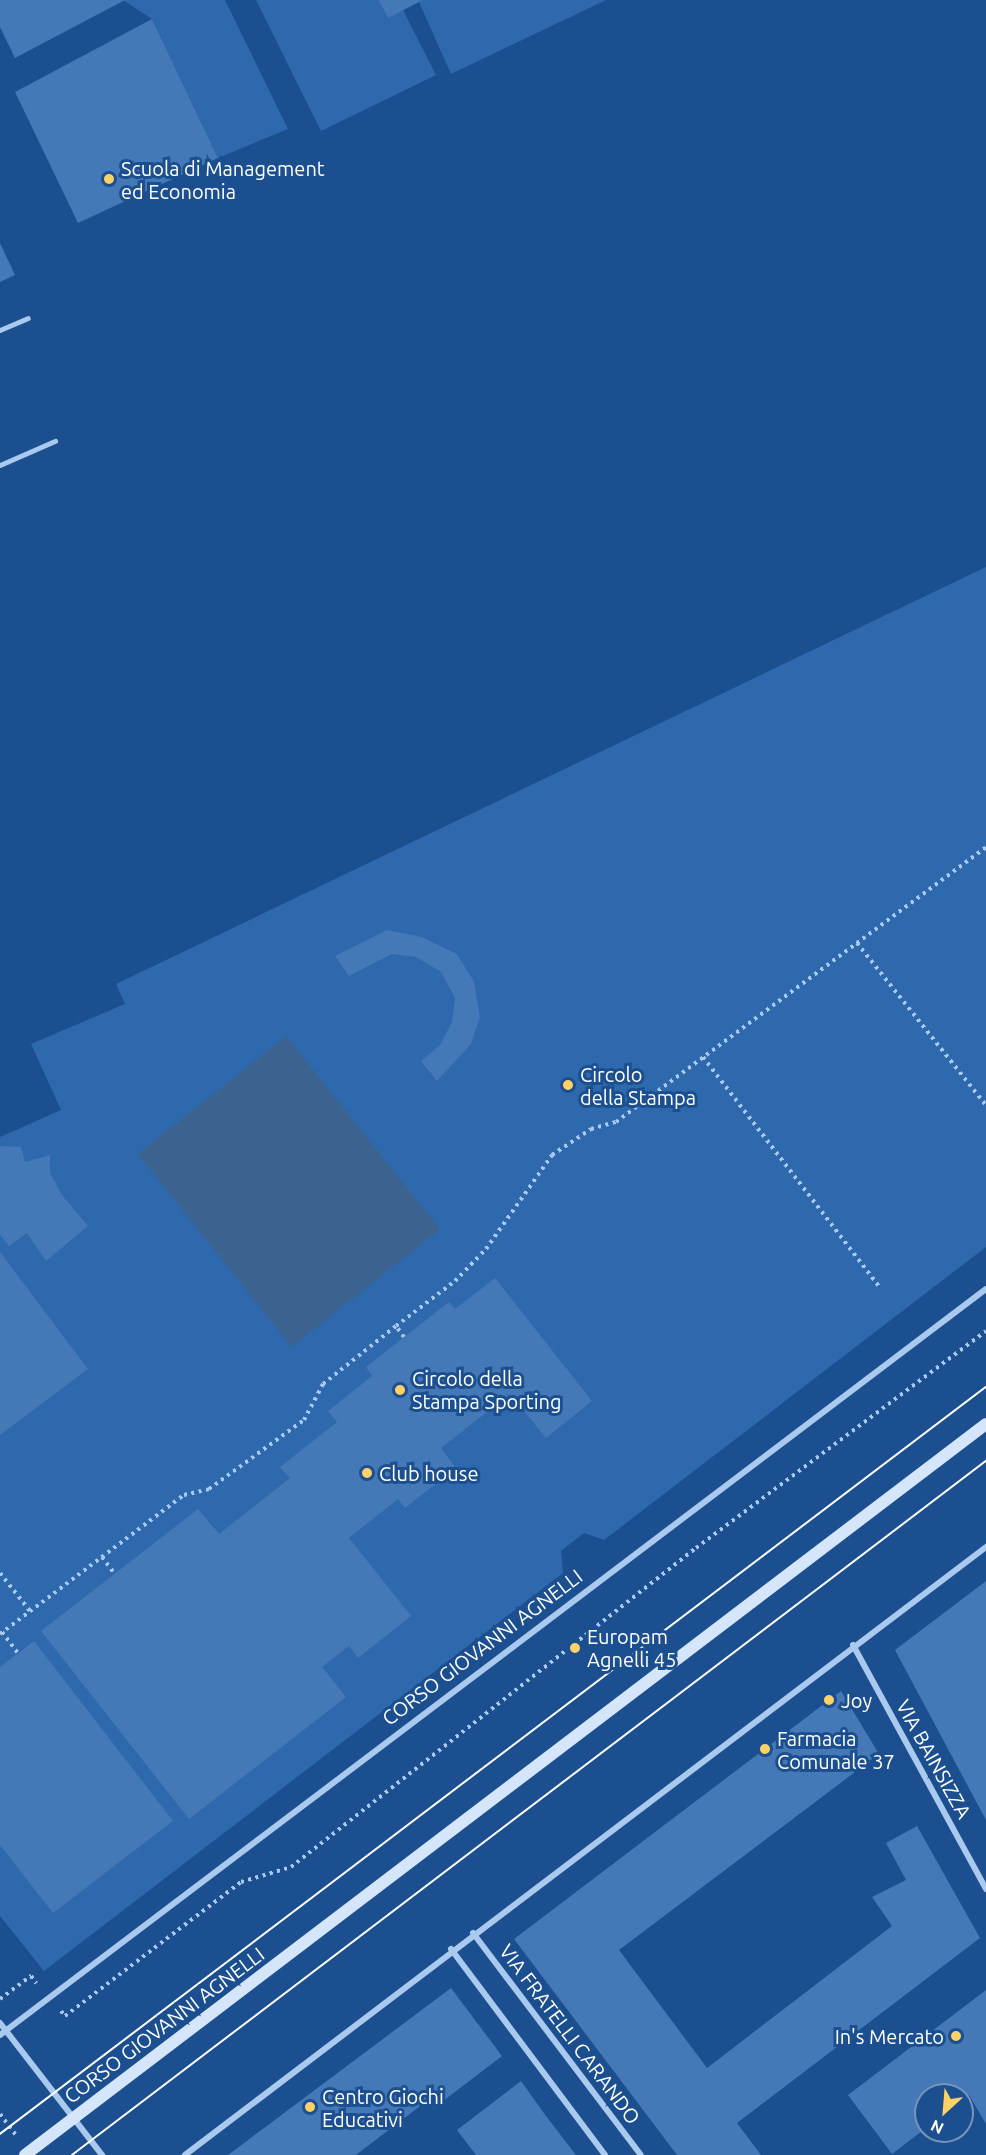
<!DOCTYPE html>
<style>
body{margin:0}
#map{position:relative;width:986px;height:2155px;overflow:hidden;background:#1b4f8f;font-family:Ubuntu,sans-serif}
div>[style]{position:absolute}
.green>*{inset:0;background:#2e69ad}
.water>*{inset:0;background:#3c6290}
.building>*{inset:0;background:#4478b7}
.path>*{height:4px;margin-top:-2px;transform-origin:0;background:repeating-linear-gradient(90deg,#a9c9ee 0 3px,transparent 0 7.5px)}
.lane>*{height:4.5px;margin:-2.25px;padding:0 2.25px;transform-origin:2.25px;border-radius:2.25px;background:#a9c9ee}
.street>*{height:6px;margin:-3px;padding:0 3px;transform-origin:3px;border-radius:3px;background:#a9c9ee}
.secondary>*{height:12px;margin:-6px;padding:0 6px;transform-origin:6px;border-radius:6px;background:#d6e6fa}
.tram>*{height:1.5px;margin:-0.75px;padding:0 0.75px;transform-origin:0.75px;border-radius:0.75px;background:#fff}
.dots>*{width:16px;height:16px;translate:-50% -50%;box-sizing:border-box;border:3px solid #1b4f8f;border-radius:50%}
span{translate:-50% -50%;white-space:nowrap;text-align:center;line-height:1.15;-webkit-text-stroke:6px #1b4f8f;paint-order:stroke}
.poi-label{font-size:20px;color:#fff}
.left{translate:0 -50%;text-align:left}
.right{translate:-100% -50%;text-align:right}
.street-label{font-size:20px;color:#fff}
.north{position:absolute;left:914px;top:2083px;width:60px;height:60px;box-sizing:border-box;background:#1b4f8f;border:2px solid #7695bc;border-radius:50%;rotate:206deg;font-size:16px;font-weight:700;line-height:24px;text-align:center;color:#fff}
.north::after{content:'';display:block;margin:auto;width:21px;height:27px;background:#ffd166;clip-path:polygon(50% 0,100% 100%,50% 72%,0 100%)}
</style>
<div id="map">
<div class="green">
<div style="clip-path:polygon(123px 0,225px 0,288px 129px,218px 158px,152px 19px)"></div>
<div style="clip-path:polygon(256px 0,379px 0,403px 10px,436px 75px,321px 131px)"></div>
<div style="clip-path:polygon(606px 0,451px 74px,419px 2px,423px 0)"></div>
<div style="clip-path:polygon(986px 567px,986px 1247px,604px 1540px,584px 1533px,561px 1551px,563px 1573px,44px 1971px,0 1916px,0 1137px,61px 1110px,31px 1044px,125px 1004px,116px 984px)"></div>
</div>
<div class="water">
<div style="clip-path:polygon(286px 1036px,440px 1229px,292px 1347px,138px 1154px)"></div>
</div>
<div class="building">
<div style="clip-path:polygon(0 0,125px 0,15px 58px,0 27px)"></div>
<div style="clip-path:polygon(379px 0,423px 0,388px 18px)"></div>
<div style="clip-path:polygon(152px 19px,218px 158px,78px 223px,15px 92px)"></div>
<div style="clip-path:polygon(0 243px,15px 275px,0 282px)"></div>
<div style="clip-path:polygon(387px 930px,422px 937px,457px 954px,474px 982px,480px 1017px,471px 1044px,437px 1081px,421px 1061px,440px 1045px,452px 1022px,455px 998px,441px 972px,416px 957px,392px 954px,349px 976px,335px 956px)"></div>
<div style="clip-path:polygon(0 1146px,21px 1147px,25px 1162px,50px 1155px,50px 1173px,62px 1195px,88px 1226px,46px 1261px,27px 1233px,9px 1246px,0 1235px)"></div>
<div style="clip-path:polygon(0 1252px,88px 1369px,0 1435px)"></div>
<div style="clip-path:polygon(495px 1278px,592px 1401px,546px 1438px,510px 1394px,441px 1448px,456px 1468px,405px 1508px,398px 1499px,349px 1538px,411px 1616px,358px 1658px,349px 1646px,322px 1667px,346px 1697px,189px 1819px,41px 1631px,198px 1509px,219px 1534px,290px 1478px,280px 1467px,337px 1422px,328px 1411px,372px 1376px,366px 1367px,449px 1302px,455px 1309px)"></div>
<div style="clip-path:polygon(986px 1581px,986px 1820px,895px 1650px)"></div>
<div style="clip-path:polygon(34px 1641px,173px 1821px,53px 1913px,0 1845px,0 1667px)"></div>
<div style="clip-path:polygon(841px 1691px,879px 1754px,619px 1950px,707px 2068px,892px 1926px,872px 1897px,906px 1880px,886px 1843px,917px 1826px,980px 1938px,737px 2123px,761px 2155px,677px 2155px,514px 1939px)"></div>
<div style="clip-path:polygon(451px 1988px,502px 2056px,434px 2108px,428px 2100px,356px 2155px,228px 2155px)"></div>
<div style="clip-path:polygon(986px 1990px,986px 2124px,969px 2095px,962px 2101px,962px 2095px,926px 2095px,926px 2128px,892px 2154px,848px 2095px)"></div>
<div style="clip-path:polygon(521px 2081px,546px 2116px,576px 2155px,476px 2155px,457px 2130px)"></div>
</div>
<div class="path">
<div style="left:857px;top:943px;width:207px;rotate:51.5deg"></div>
<div style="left:703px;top:1057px;width:292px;rotate:52.5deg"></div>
<div style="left:404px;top:1337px;width:14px;rotate:-126deg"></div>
<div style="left:396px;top:1326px;width:74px;rotate:-37.3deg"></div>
<div style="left:455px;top:1281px;width:45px;rotate:-45.9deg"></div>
<div style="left:486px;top:1249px;width:115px;rotate:-54.9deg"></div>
<div style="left:552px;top:1155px;width:47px;rotate:-33.7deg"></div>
<div style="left:591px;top:1129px;width:26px;rotate:-16deg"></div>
<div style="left:616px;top:1122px;width:461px;rotate:-36.6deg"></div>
<div style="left:102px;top:1557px;width:21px;rotate:53deg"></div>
<div style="left:0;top:1573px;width:48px;rotate:51.7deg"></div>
<div style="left:2px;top:1632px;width:26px;rotate:53deg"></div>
<div style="left:0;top:1634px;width:231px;rotate:-37.1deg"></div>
<div style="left:184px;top:1495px;width:26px;rotate:-13deg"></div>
<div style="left:209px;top:1489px;width:117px;rotate:-36deg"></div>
<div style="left:304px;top:1420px;width:41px;rotate:-62.2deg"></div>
<div style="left:323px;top:1384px;width:93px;rotate:-38.5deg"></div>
<div style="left:0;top:1999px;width:39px;rotate:-37deg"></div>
<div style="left:31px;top:1976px;width:9px;rotate:54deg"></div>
<div style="left:61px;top:2011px;width:6px;rotate:51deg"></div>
<div style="left:65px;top:2016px;width:221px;rotate:-37.3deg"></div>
<div style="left:241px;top:1882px;width:52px;rotate:-16.7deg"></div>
<div style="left:291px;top:1867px;width:516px;rotate:-38.23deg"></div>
<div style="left:696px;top:1548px;width:362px;rotate:-36.8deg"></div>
<div style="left:0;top:2114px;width:26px;rotate:53deg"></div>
</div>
<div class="lane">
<div style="left:0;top:330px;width:30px;rotate:-23deg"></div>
<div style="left:0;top:465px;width:60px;rotate:-23.6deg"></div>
</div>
<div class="street">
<div style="left:853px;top:1645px;width:278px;rotate:61.4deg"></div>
<div style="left:473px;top:1933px;width:278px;rotate:52.9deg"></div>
<div style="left:451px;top:1949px;width:257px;rotate:53.2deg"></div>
<div style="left:0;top:2023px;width:167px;rotate:52.3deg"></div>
<div style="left:0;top:2035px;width:1236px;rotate:-37.11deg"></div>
<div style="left:185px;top:2155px;width:1006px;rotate:-37.2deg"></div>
</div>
<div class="secondary">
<div style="left:25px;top:2155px;width:1207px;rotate:-37.26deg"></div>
</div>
<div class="tram">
<div style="left:0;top:2134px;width:1237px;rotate:-37.15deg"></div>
<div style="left:72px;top:2155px;width:1148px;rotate:-37.21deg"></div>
</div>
<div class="dots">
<div style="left:109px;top:179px;background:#ffd166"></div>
<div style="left:568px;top:1085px;background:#ffd166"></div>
<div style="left:400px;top:1390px;background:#ffd166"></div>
<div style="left:367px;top:1473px;background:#ffd166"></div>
<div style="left:575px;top:1648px;background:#ffd166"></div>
<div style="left:829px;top:1700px;background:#ffd166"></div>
<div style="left:765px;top:1749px;background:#ffd166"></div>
<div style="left:956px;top:2036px;background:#ffd166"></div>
<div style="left:310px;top:2107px;background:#ffd166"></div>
</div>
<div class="poi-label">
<span class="left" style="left:121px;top:180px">Scuola di Management<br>ed Economia</span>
<span class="left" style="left:580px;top:1086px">Circolo<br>della Stampa</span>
<span class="left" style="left:412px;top:1390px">Circolo della<br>Stampa Sporting</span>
<span class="left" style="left:379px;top:1473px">Club house</span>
<span class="left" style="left:587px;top:1648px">Europam<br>Agnelli 45</span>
<span class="left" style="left:841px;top:1700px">Joy</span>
<span class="left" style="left:777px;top:1750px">Farmacia<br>Comunale 37</span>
<span class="right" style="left:944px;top:2036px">In's Mercato</span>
<span class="left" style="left:322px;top:2108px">Centro Giochi<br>Educativi</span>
</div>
<div class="street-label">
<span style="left:482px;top:1647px;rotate:-37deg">CORSO GIOVANNI AGNELLI</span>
<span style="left:934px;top:1759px;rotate:61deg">VIA BAINSIZZA</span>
<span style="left:164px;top:2025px;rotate:-37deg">CORSO GIOVANNI AGNELLI</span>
<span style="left:570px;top:2034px;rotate:53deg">VIA FRATELLI CARANDO</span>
</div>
<div class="north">N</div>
</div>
